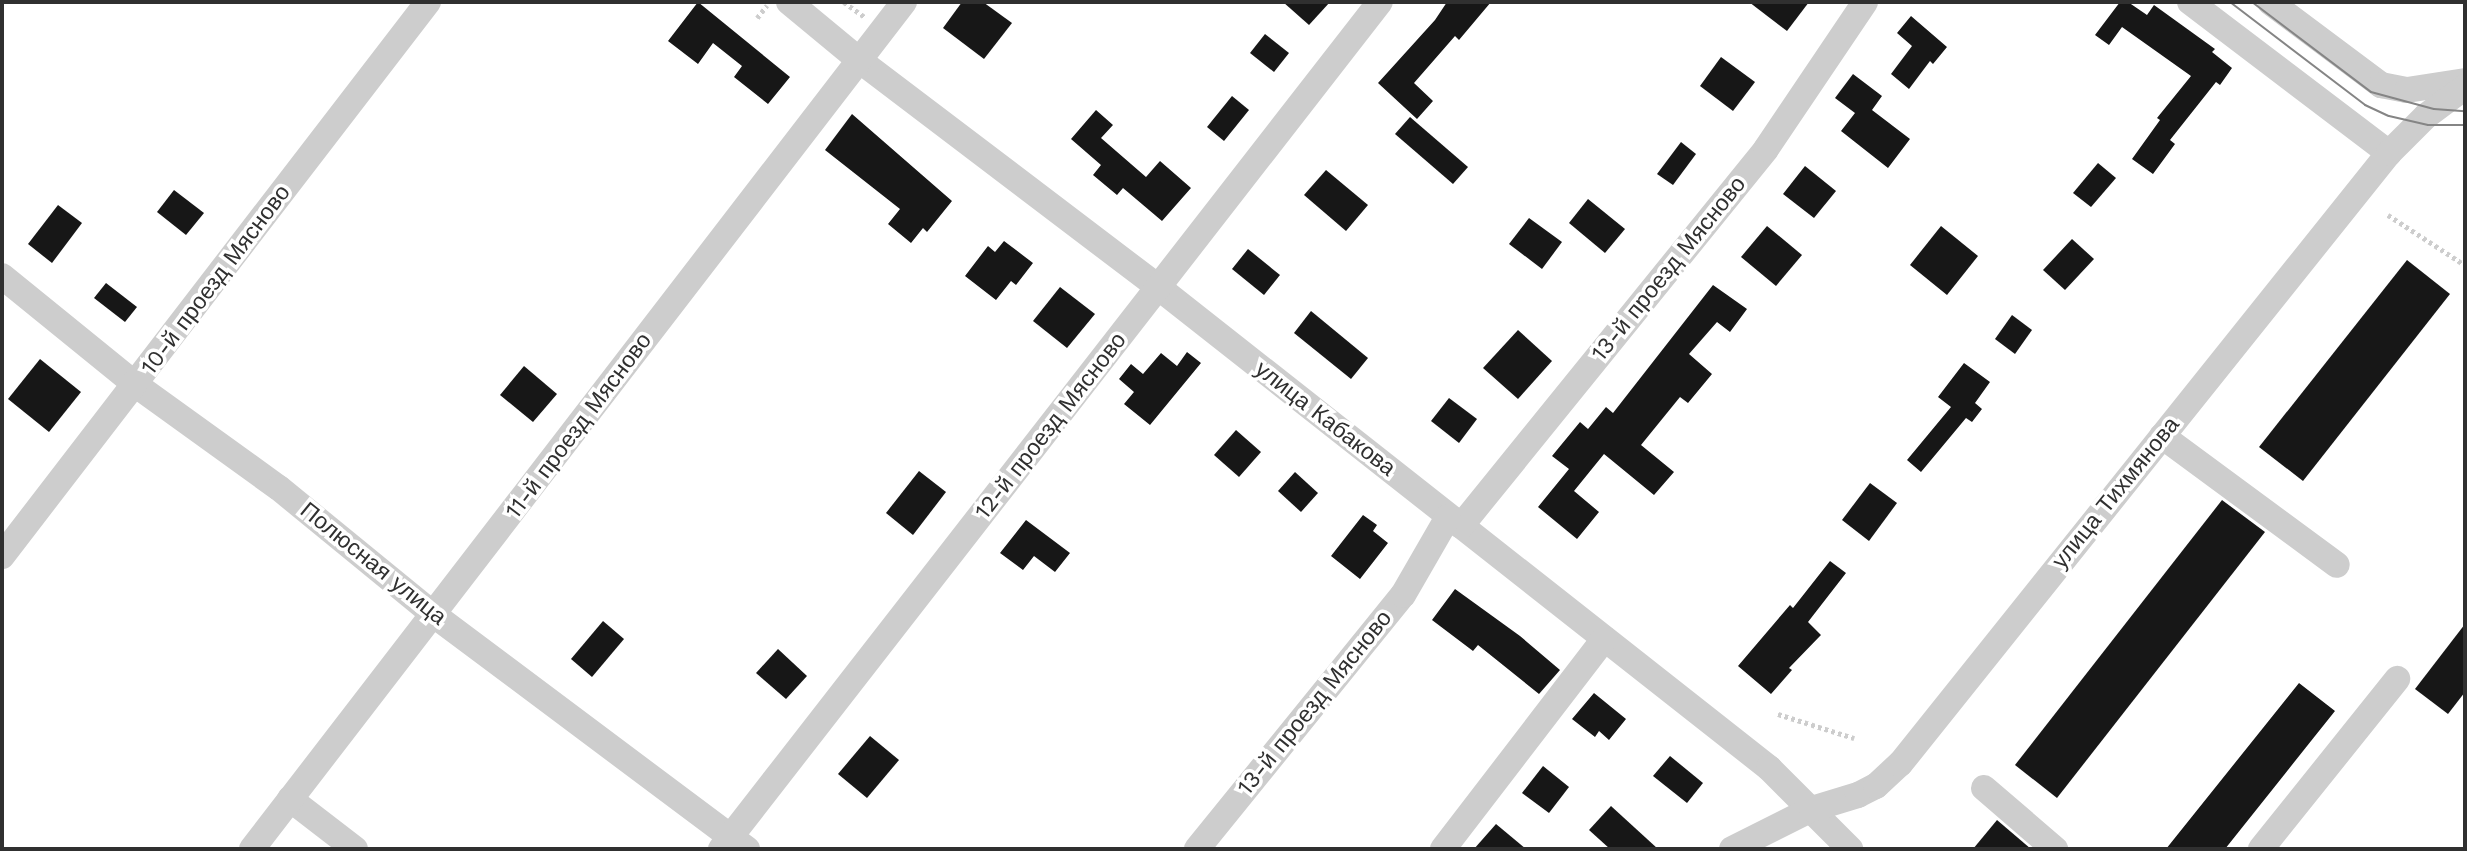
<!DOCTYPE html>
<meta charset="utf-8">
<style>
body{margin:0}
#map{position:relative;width:2467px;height:851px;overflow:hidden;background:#fff;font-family:"Work Sans",sans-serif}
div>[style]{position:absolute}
.building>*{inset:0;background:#171717}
.path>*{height:4.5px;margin-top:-2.25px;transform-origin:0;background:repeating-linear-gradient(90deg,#cdcdcd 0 3.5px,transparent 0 7px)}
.minor>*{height:26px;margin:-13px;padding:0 13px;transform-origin:13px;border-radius:13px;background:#cdcdcd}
.tram>*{height:2px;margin:-1px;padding:0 1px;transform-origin:1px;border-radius:1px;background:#858585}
span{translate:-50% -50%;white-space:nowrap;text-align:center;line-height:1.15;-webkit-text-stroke:7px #fff;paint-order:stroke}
.street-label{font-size:23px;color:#303030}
.frame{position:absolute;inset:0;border:4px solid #303030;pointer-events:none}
</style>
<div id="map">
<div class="building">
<div style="clip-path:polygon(698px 2px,790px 77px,768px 104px,734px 77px,742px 66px,713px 43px,698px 64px,668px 41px)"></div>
<div style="clip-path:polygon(962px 2px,983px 2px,1012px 23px,984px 59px,943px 28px)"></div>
<div style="clip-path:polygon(1283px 2px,1330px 2px,1309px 25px)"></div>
<div style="clip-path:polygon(1447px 2px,1491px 2px,1459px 40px,1455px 36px,1414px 83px,1433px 101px,1417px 119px,1378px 83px,1435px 20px)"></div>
<div style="clip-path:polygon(1749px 2px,1809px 2px,1787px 31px)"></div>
<div style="clip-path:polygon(2120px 2px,2128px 2px,2147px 15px,2154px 5px,2215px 49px,2212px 52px,2232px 68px,2220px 85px,2216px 82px,2170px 140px,2175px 144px,2153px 174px,2132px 159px,2160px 120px,2157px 118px,2191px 76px,2122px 27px,2109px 45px,2095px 35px)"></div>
<div style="clip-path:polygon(1911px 16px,1947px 47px,1933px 64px,1930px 61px,1909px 89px,1891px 74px,1912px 46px,1897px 33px)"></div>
<div style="clip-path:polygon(1265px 34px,1289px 53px,1274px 72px,1250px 53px)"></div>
<div style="clip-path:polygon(1721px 57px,1755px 82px,1733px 111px,1700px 86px)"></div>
<div style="clip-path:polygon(1853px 74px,1882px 96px,1872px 110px,1910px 139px,1888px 168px,1841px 131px,1855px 113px,1835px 98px)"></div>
<div style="clip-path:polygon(1232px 96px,1249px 110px,1224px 141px,1207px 127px)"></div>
<div style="clip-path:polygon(1096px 110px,1113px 125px,1101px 138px,1146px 177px,1160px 161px,1191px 188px,1162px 221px,1123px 188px,1117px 195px,1093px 175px,1101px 165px,1071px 139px)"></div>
<div style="clip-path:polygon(852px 114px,952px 201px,927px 232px,923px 228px,911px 243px,888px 224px,900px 209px,825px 150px)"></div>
<div style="clip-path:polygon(1410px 117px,1468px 167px,1453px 184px,1395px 134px)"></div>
<div style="clip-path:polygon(1681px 142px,1696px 154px,1673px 185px,1657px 174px)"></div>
<div style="clip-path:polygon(2098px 163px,2116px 178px,2091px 207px,2073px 193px)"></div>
<div style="clip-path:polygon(1805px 166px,1836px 191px,1814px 218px,1783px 194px)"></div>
<div style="clip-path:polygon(1326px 170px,1368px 205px,1346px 231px,1304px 195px)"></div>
<div style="clip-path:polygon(174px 190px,204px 213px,186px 235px,157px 212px)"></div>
<div style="clip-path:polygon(1588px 199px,1625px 229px,1605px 253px,1569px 223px)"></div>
<div style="clip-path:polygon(58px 205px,82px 223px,52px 263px,28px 244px)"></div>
<div style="clip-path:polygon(1529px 218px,1562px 242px,1542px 269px,1509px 244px)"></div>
<div style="clip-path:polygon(1767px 226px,1802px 255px,1776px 286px,1741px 257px)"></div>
<div style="clip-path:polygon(1941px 226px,1978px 256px,1947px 295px,1910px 265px)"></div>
<div style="clip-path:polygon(2072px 239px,2094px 259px,2065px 290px,2043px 270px)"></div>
<div style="clip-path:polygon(1004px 241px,1033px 263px,1016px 285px,1011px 281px,996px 300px,965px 276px,988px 246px,995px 252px)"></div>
<div style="clip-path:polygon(1248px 249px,1280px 275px,1264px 295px,1232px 269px)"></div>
<div style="clip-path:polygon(2407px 260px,2450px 294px,2303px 481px,2259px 447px)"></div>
<div style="clip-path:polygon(106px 283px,137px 307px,125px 322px,94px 298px)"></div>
<div style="clip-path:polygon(1713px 285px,1747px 309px,1730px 332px,1717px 322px,1689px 354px,1712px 374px,1688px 403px,1680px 397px,1641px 445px,1674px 472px,1654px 495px,1604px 454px,1574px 491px,1599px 512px,1577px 539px,1538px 507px,1569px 469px,1552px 456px,1580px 422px,1588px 429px,1606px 407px,1613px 413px)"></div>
<div style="clip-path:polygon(1060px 287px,1095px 314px,1067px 348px,1033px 321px)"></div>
<div style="clip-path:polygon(1311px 311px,1368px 358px,1351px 379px,1294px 333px)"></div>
<div style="clip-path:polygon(2012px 315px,2032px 330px,2015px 354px,1995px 339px)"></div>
<div style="clip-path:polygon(1518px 330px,1552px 361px,1518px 399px,1483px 368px)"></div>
<div style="clip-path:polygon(1187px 352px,1201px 363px,1150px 425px,1124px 404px,1134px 392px,1119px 379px,1131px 364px,1143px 374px,1161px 353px,1177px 366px)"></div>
<div style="clip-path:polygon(40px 359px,81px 392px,49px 432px,8px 399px)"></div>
<div style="clip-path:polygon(1964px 363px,1990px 382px,1975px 403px,1982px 409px,1972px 422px,1966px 418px,1921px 472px,1907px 460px,1951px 407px,1938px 397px)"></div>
<div style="clip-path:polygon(524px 366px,557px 394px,533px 422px,500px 395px)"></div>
<div style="clip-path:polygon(1449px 398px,1477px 419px,1459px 443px,1431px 421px)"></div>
<div style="clip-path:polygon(1236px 430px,1261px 452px,1239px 477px,1214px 455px)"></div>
<div style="clip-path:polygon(919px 471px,946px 492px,913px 535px,886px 513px)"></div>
<div style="clip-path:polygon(1295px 472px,1318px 493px,1301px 512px,1278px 491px)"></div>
<div style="clip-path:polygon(1870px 483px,1897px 503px,1869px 541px,1842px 520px)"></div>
<div style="clip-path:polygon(2222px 500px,2265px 532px,2057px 798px,2015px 765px)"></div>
<div style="clip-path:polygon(1363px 515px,1377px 525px,1373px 531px,1388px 543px,1360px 579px,1331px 556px)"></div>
<div style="clip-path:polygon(1026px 520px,1070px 553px,1055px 572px,1034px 556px,1023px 570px,1000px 553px)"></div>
<div style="clip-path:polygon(1830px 561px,1846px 573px,1808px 622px,1821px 635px,1789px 668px,1792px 670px,1771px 694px,1738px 666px,1790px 605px,1793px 608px)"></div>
<div style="clip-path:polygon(1455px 589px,1520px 636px,1560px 670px,1539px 694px,1478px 645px,1473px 651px,1432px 620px)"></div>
<div style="clip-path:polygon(603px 621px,624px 639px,592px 677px,571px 659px)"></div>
<div style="clip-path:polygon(2465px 624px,2465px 692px,2448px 714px,2415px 689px)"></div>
<div style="clip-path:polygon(778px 649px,807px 676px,786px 699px,756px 673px)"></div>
<div style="clip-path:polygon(2299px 683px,2335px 711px,2315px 736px,2225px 849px,2166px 849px)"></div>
<div style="clip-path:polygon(1594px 693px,1626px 719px,1609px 740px,1599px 731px,1595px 737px,1572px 719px)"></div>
<div style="clip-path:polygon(870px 736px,899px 760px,867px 798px,838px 774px)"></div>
<div style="clip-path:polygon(1670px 756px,1703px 783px,1687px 803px,1653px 776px)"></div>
<div style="clip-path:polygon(1543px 766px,1569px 787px,1549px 813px,1522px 793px)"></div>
<div style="clip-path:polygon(1611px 806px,1658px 849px,1610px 849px,1589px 830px)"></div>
<div style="clip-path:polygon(1997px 820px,2031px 849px,1973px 849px)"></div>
<div style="clip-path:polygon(1496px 824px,1526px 849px,1474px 849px)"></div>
</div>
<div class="path">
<div style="left:844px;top:2px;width:27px;rotate:36deg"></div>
<div style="left:757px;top:18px;width:16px;rotate:-52deg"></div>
<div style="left:2388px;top:215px;width:92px;rotate:33deg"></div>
<div style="left:1778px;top:714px;width:80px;rotate:17.5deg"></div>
</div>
<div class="minor">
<div style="left:789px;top:2px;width:91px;rotate:39.6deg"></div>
<div style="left:859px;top:60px;width:375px;rotate:37.2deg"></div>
<div style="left:1158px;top:287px;width:778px;rotate:38.21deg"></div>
<div style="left:1769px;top:768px;width:115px;rotate:45deg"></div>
<div style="left:2190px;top:2px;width:250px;rotate:37.2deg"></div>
<div style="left:2270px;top:2px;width:139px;rotate:36.8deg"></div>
<div style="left:2381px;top:85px;width:26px;rotate:11deg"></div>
<div style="left:2407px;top:90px;width:59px;rotate:-8.8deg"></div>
<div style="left:2px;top:276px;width:173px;rotate:39.1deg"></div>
<div style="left:136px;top:385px;width:176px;rotate:35.8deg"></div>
<div style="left:279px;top:488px;width:200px;rotate:39.3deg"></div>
<div style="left:434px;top:615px;width:391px;rotate:36.8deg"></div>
<div style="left:2162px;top:436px;width:217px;rotate:36.4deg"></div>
<div style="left:1461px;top:526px;width:485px;rotate:-51deg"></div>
<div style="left:1766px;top:149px;width:177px;rotate:-56deg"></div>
<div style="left:2px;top:556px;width:699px;rotate:-52.44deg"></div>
<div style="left:1984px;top:788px;width:94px;rotate:40.7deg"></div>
<div style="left:290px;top:799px;width:82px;rotate:37.6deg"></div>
<div style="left:252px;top:849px;width:1069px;rotate:-52.41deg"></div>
<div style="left:721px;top:849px;width:1073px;rotate:-52.12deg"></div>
<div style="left:1197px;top:849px;width:327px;rotate:-51deg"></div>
<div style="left:1403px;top:595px;width:90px;rotate:-60deg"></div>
<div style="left:1443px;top:849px;width:265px;rotate:-52.5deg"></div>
<div style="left:1732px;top:849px;width:89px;rotate:-26.6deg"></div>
<div style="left:1812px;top:809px;width:48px;rotate:-16.9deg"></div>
<div style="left:1858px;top:795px;width:20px;rotate:-27deg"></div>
<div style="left:1876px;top:786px;width:33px;rotate:-43deg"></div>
<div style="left:1900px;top:764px;width:783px;rotate:-51.33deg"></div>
<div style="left:2389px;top:153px;width:52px;rotate:-45deg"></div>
<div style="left:2426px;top:116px;width:49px;rotate:-36.6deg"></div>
<div style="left:2261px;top:849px;width:218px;rotate:-51.3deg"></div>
</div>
<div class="tram">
<div style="left:2230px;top:2px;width:170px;rotate:37.3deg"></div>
<div style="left:2365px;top:105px;width:26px;rotate:25deg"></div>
<div style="left:2389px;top:116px;width:40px;rotate:13deg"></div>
<div style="left:2428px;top:125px;width:37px"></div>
<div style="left:2252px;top:2px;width:149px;rotate:37.1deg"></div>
<div style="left:2371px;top:92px;width:65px;rotate:15.1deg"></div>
<div style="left:2434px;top:109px;width:31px;rotate:4deg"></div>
</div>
<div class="street-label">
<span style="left:1669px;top:269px;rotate:-51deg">13-й проезд Мясново</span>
<span style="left:216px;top:280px;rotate:-53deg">10-й проезд Мясново</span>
<span style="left:1325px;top:419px;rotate:38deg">улица Кабакова</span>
<span style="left:579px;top:426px;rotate:-53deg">11-й проезд Мясново</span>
<span style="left:1051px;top:426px;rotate:-52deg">12-й проезд Мясново</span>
<span style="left:2116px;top:493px;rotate:-51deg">улица Тихмянова</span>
<span style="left:373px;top:564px;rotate:39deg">Полюсная улица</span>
<span style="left:1315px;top:703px;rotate:-51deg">13-й проезд Мясново</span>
</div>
<div class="frame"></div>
</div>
